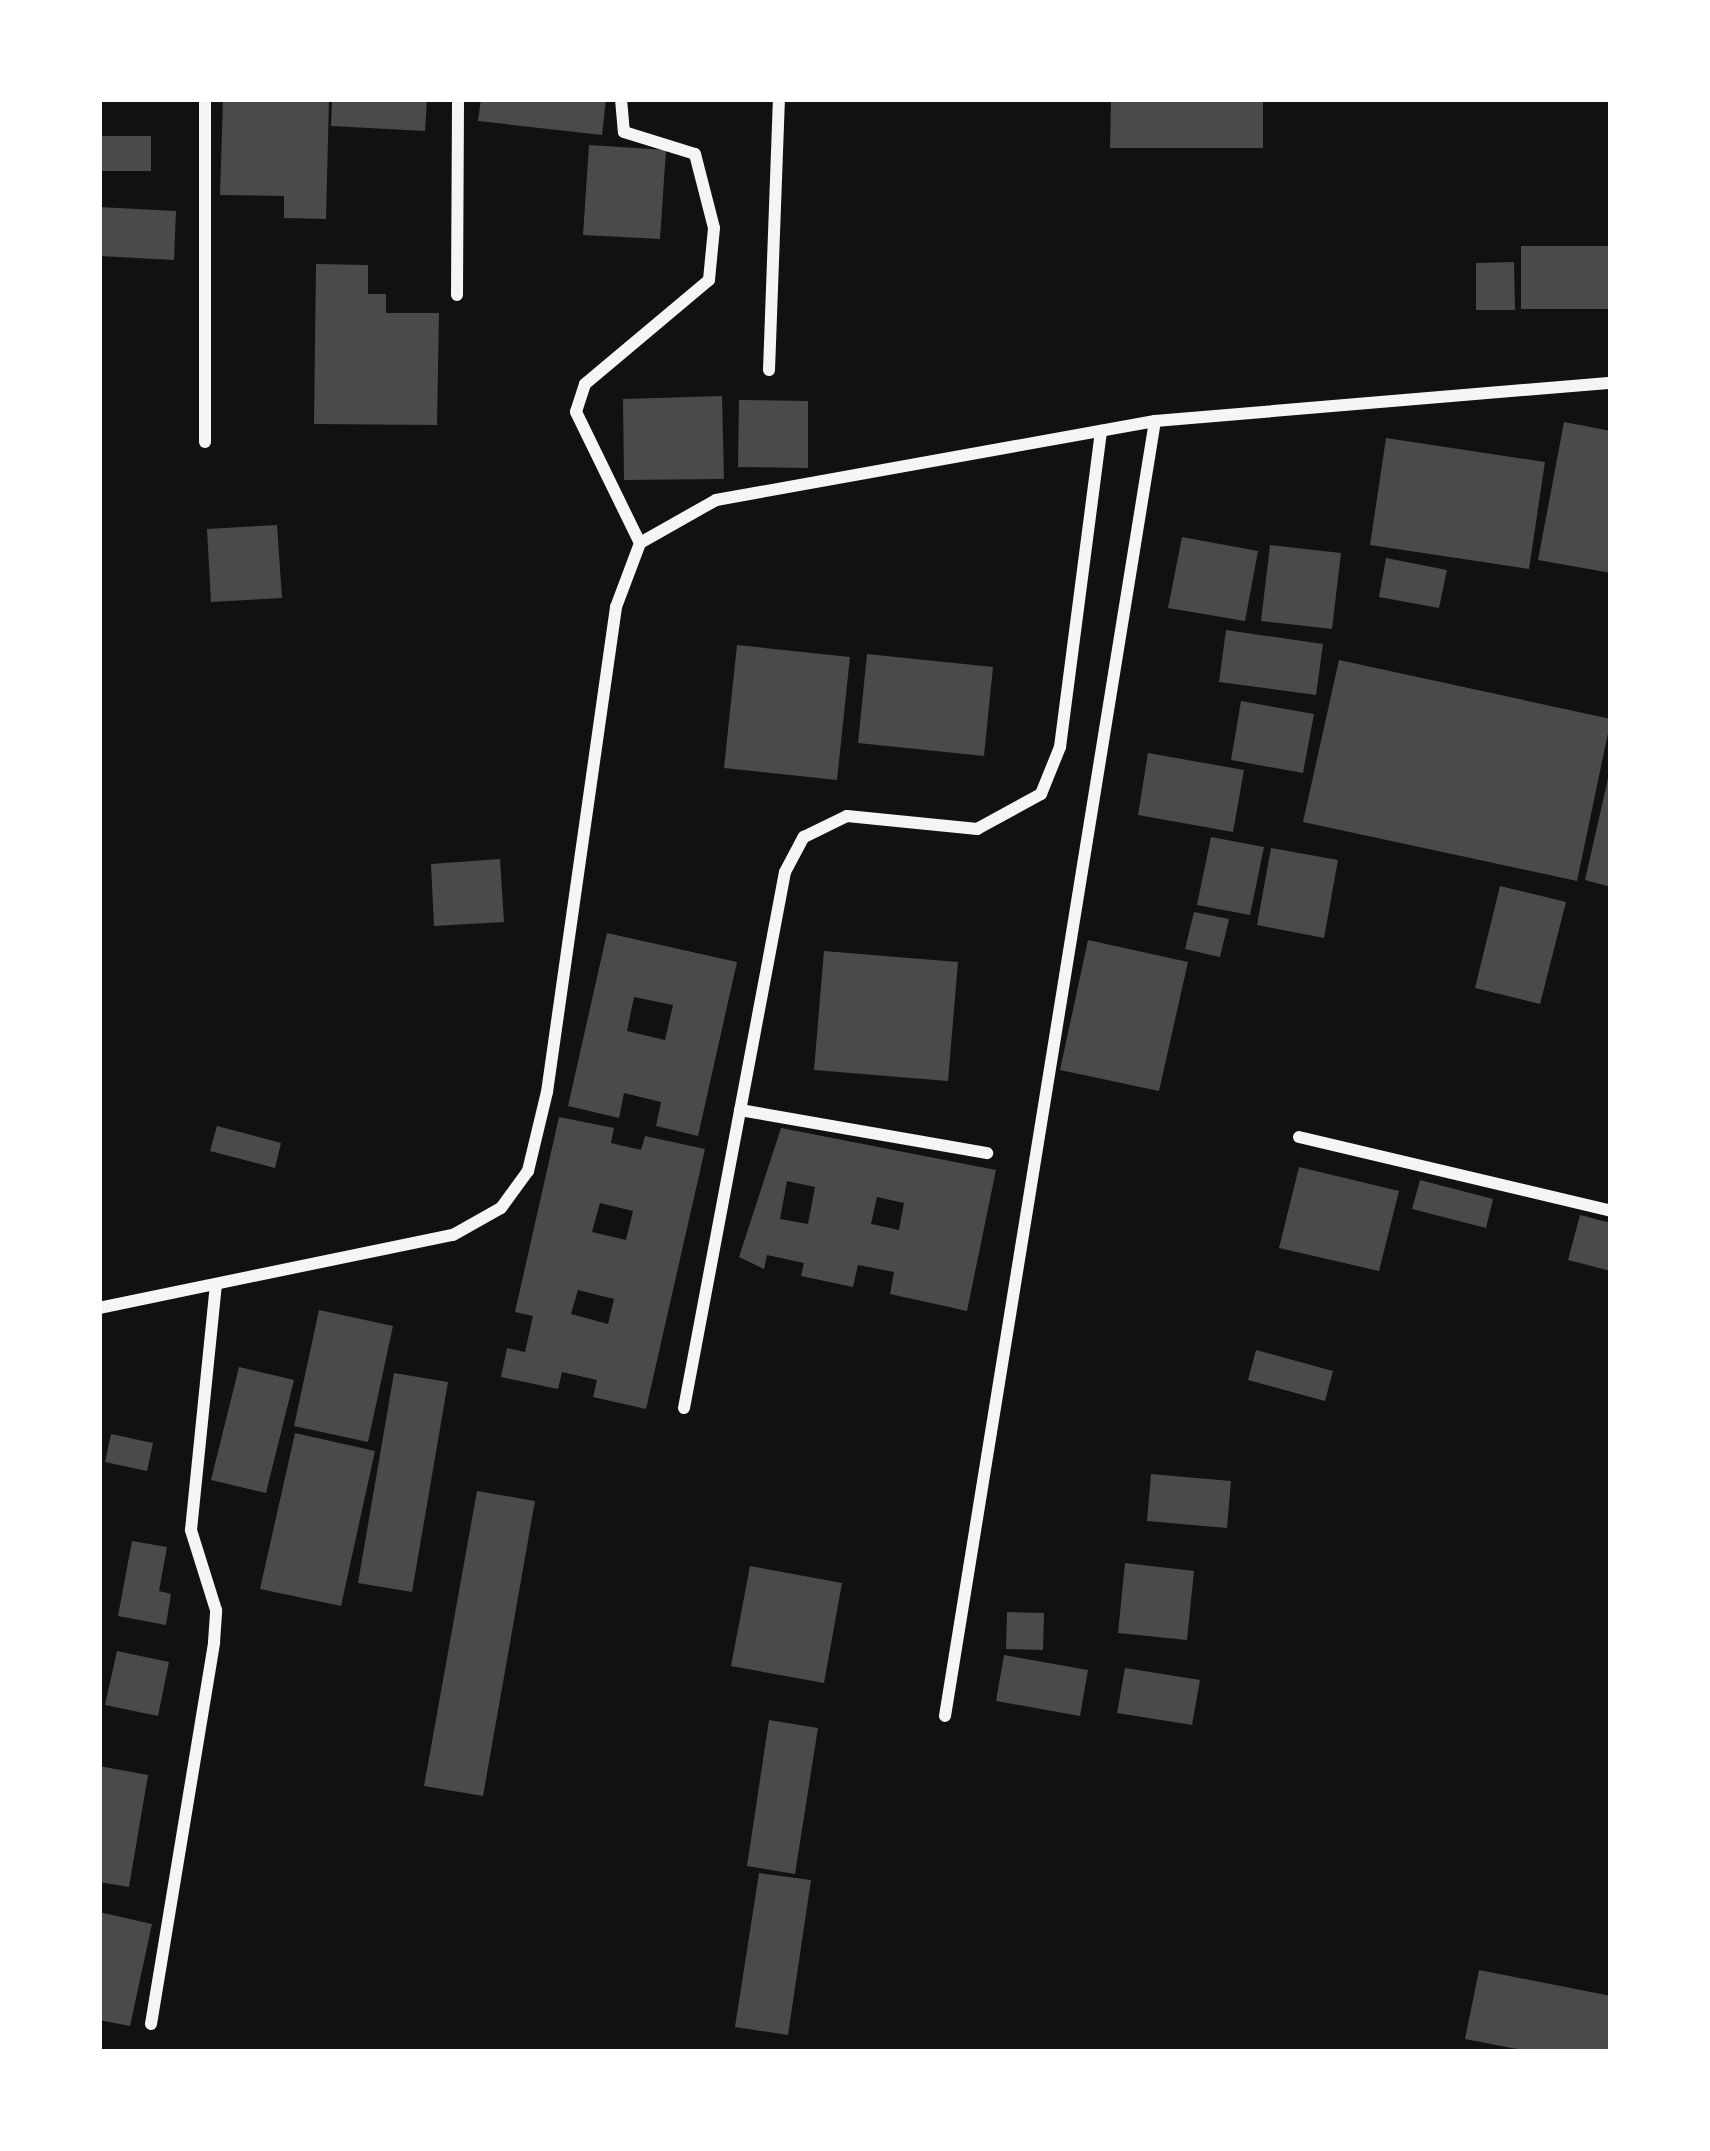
<!DOCTYPE html>
<style>
body{margin:0}
#map{position:relative;width:1710px;height:2151px;overflow:hidden;background:#111;font-family:Merriweather,serif}
div>[style]{position:absolute}
.building>*{inset:0;background:#4a4a4a}
.minor>*{height:12px;margin:-6px;padding:0 6px;transform-origin:6px;border-radius:6px;background:#f5f5f5}
span{translate:-50% -50%;white-space:nowrap;text-align:center;line-height:1.15;-webkit-text-stroke:9px #fff;paint-order:stroke}
.frame{position:absolute;inset:0;border:102px solid #fff;pointer-events:none}
</style>
<div id="map">
<div class="building">
<div style="clip-path:polygon(223px 99px,329px 99px,326px 219px,284px 218px,284px 196px,220px 195px)"></div>
<div style="clip-path:polygon(332px 99px,427px 99px,425px 131px,331px 126px)"></div>
<div style="clip-path:polygon(481px 99px,606px 99px,602px 135px,478px 121px)"></div>
<div style="clip-path:polygon(1111px 99px,1263px 99px,1263px 148px,1110px 148px)"></div>
<div style="clip-path:polygon(99px 136px,151px 136px,151px 171px,99px 171px)"></div>
<div style="clip-path:polygon(589px 145px,666px 150px,660px 239px,583px 235px)"></div>
<div style="clip-path:polygon(99px 207px,176px 211px,174px 260px,99px 256px)"></div>
<div style="clip-path:polygon(1521px 246px,1611px 246px,1611px 309px,1521px 309px)"></div>
<div style="clip-path:polygon(1514px 262px,1515px 310px,1476px 310px,1476px 263px)"></div>
<div style="clip-path:polygon(316px 264px,368px 265px,368px 294px,386px 294px,386px 313px,439px 313px,437px 425px,314px 424px)"></div>
<div style="clip-path:polygon(722px 396px,724px 479px,624px 480px,623px 399px)"></div>
<div style="clip-path:polygon(739px 400px,808px 401px,808px 468px,738px 467px)"></div>
<div style="clip-path:polygon(1564px 422px,1611px 431px,1611px 573px,1538px 560px)"></div>
<div style="clip-path:polygon(1386px 438px,1545px 462px,1529px 569px,1370px 545px)"></div>
<div style="clip-path:polygon(277px 525px,282px 598px,211px 602px,207px 529px)"></div>
<div style="clip-path:polygon(1182px 537px,1258px 551px,1245px 621px,1168px 608px)"></div>
<div style="clip-path:polygon(1270px 545px,1341px 553px,1332px 629px,1261px 621px)"></div>
<div style="clip-path:polygon(1386px 558px,1447px 570px,1439px 608px,1379px 597px)"></div>
<div style="clip-path:polygon(1226px 630px,1323px 644px,1316px 695px,1219px 682px)"></div>
<div style="clip-path:polygon(737px 645px,850px 657px,837px 780px,724px 768px)"></div>
<div style="clip-path:polygon(867px 654px,993px 667px,984px 756px,858px 743px)"></div>
<div style="clip-path:polygon(1339px 660px,1611px 719px,1577px 881px,1303px 822px)"></div>
<div style="clip-path:polygon(1241px 701px,1314px 714px,1303px 773px,1231px 760px)"></div>
<div style="clip-path:polygon(1148px 753px,1244px 770px,1233px 832px,1138px 815px)"></div>
<div style="clip-path:polygon(1609px 774px,1611px 774px,1611px 887px,1585px 880px)"></div>
<div style="clip-path:polygon(1211px 837px,1264px 847px,1250px 915px,1197px 905px)"></div>
<div style="clip-path:polygon(1271px 848px,1338px 860px,1324px 938px,1257px 925px)"></div>
<div style="clip-path:polygon(500px 859px,504px 922px,434px 926px,431px 864px)"></div>
<div style="clip-path:polygon(1500px 886px,1566px 902px,1540px 1004px,1475px 988px)"></div>
<div style="clip-path:polygon(1194px 912px,1229px 919px,1220px 957px,1185px 949px)"></div>
<div style="clip-path:polygon(evenodd,607px 933px,737px 962px,698px 1136px,656px 1126px,661px 1102px,624px 1093px,619px 1118px,568px 1106px,607px 933px,634px 997px,673px 1005px,665px 1040px,627px 1031px,634px 997px)"></div>
<div style="clip-path:polygon(1088px 940px,1188px 962px,1159px 1091px,1060px 1070px)"></div>
<div style="clip-path:polygon(824px 951px,958px 962px,948px 1081px,814px 1070px)"></div>
<div style="clip-path:polygon(evenodd,559px 1117px,614px 1128px,611px 1143px,641px 1150px,645px 1136px,705px 1149px,646px 1409px,593px 1397px,597px 1380px,562px 1372px,558px 1389px,501px 1377px,507px 1348px,525px 1352px,533px 1316px,515px 1312px,559px 1117px,600px 1203px,633px 1211px,626px 1240px,592px 1232px,600px 1203px,559px 1117px,578px 1290px,614px 1299px,608px 1324px,571px 1314px,578px 1290px)"></div>
<div style="clip-path:polygon(217px 1126px,281px 1143px,275px 1168px,210px 1151px)"></div>
<div style="clip-path:polygon(evenodd,781px 1128px,996px 1170px,967px 1311px,890px 1294px,894px 1272px,858px 1265px,853px 1287px,801px 1276px,804px 1263px,767px 1255px,764px 1269px,739px 1257px,781px 1128px,787px 1181px,815px 1187px,808px 1224px,780px 1219px,787px 1181px,781px 1128px,877px 1197px,904px 1203px,899px 1230px,871px 1224px,877px 1197px)"></div>
<div style="clip-path:polygon(1299px 1167px,1399px 1191px,1379px 1271px,1279px 1248px)"></div>
<div style="clip-path:polygon(1420px 1180px,1493px 1199px,1486px 1228px,1412px 1209px)"></div>
<div style="clip-path:polygon(1580px 1215px,1611px 1223px,1611px 1271px,1568px 1260px)"></div>
<div style="clip-path:polygon(319px 1310px,393px 1326px,368px 1442px,294px 1426px)"></div>
<div style="clip-path:polygon(1256px 1350px,1333px 1371px,1325px 1401px,1248px 1380px)"></div>
<div style="clip-path:polygon(239px 1367px,294px 1380px,266px 1493px,211px 1480px)"></div>
<div style="clip-path:polygon(394px 1373px,448px 1382px,412px 1592px,358px 1583px)"></div>
<div style="clip-path:polygon(295px 1433px,375px 1451px,341px 1606px,260px 1589px)"></div>
<div style="clip-path:polygon(111px 1434px,153px 1443px,147px 1471px,105px 1462px)"></div>
<div style="clip-path:polygon(1151px 1474px,1231px 1481px,1227px 1528px,1147px 1521px)"></div>
<div style="clip-path:polygon(477px 1491px,535px 1501px,483px 1796px,424px 1786px)"></div>
<div style="clip-path:polygon(132px 1541px,167px 1547px,159px 1591px,171px 1594px,166px 1625px,118px 1616px)"></div>
<div style="clip-path:polygon(1125px 1563px,1194px 1571px,1187px 1640px,1118px 1633px)"></div>
<div style="clip-path:polygon(750px 1566px,842px 1583px,824px 1683px,731px 1666px)"></div>
<div style="clip-path:polygon(1007px 1612px,1044px 1613px,1043px 1650px,1006px 1649px)"></div>
<div style="clip-path:polygon(117px 1651px,169px 1662px,158px 1716px,105px 1705px)"></div>
<div style="clip-path:polygon(1004px 1655px,1088px 1670px,1080px 1716px,996px 1701px)"></div>
<div style="clip-path:polygon(1125px 1668px,1200px 1680px,1192px 1725px,1117px 1713px)"></div>
<div style="clip-path:polygon(769px 1720px,818px 1728px,795px 1874px,747px 1866px)"></div>
<div style="clip-path:polygon(99px 1766px,148px 1775px,129px 1887px,99px 1882px)"></div>
<div style="clip-path:polygon(759px 1873px,811px 1880px,788px 2035px,735px 2027px)"></div>
<div style="clip-path:polygon(99px 1912px,152px 1924px,130px 2026px,99px 2020px)"></div>
<div style="clip-path:polygon(1479px 1970px,1611px 1996px,1611px 2052px,1532px 2052px,1465px 2039px)"></div>
</div>
<div class="minor">
<div style="left:205px;top:99px;width:343px;rotate:90deg"></div>
<div style="left:621px;top:99px;width:33px;rotate:85deg"></div>
<div style="left:624px;top:132px;width:74px;rotate:17.2deg"></div>
<div style="left:695px;top:154px;width:76px;rotate:75.6deg"></div>
<div style="left:714px;top:228px;width:52px;rotate:95.5deg"></div>
<div style="left:709px;top:280px;width:162px;rotate:140deg"></div>
<div style="left:585px;top:384px;width:29px;rotate:108deg"></div>
<div style="left:576px;top:412px;width:146px;rotate:64deg"></div>
<div style="left:457px;top:295px;width:196px;rotate:-89.7deg"></div>
<div style="left:769px;top:370px;width:271px;rotate:-87.9deg"></div>
<div style="left:740px;top:1110px;width:251px;rotate:9.9deg"></div>
<div style="left:1299px;top:1137px;width:321px;rotate:13.3deg"></div>
<div style="left:99px;top:1308px;width:361px;rotate:-11.7deg"></div>
<div style="left:453px;top:1235px;width:55px;rotate:-29.4deg"></div>
<div style="left:501px;top:1208px;width:46px;rotate:-53.9deg"></div>
<div style="left:528px;top:1171px;width:81px;rotate:-76.5deg"></div>
<div style="left:547px;top:1092px;width:490px;rotate:-81.9deg"></div>
<div style="left:616px;top:607px;width:68px;rotate:-69.4deg"></div>
<div style="left:640px;top:543px;width:87px;rotate:-29.5deg"></div>
<div style="left:716px;top:500px;width:446px;rotate:-10.2deg"></div>
<div style="left:684px;top:1408px;width:545px;rotate:-79.33deg"></div>
<div style="left:785px;top:872px;width:40px;rotate:-62deg"></div>
<div style="left:804px;top:837px;width:48px;rotate:-26deg"></div>
<div style="left:847px;top:816px;width:131px;rotate:5.7deg"></div>
<div style="left:977px;top:829px;width:73px;rotate:-28.7deg"></div>
<div style="left:1041px;top:794px;width:51px;rotate:-68deg"></div>
<div style="left:1060px;top:747px;width:319px;rotate:-82.6deg"></div>
<div style="left:945px;top:1716px;width:1312px;rotate:-80.79deg"></div>
<div style="left:1155px;top:421px;width:458px;rotate:-4.8deg"></div>
<div style="left:151px;top:2024px;width:387px;rotate:-80.6deg"></div>
<div style="left:214px;top:1642px;width:32px;rotate:-86deg"></div>
<div style="left:216px;top:1610px;width:84px;rotate:-107.4deg"></div>
<div style="left:191px;top:1530px;width:247px;rotate:-84.2deg"></div>
</div>
<div class="frame"></div>
</div>
